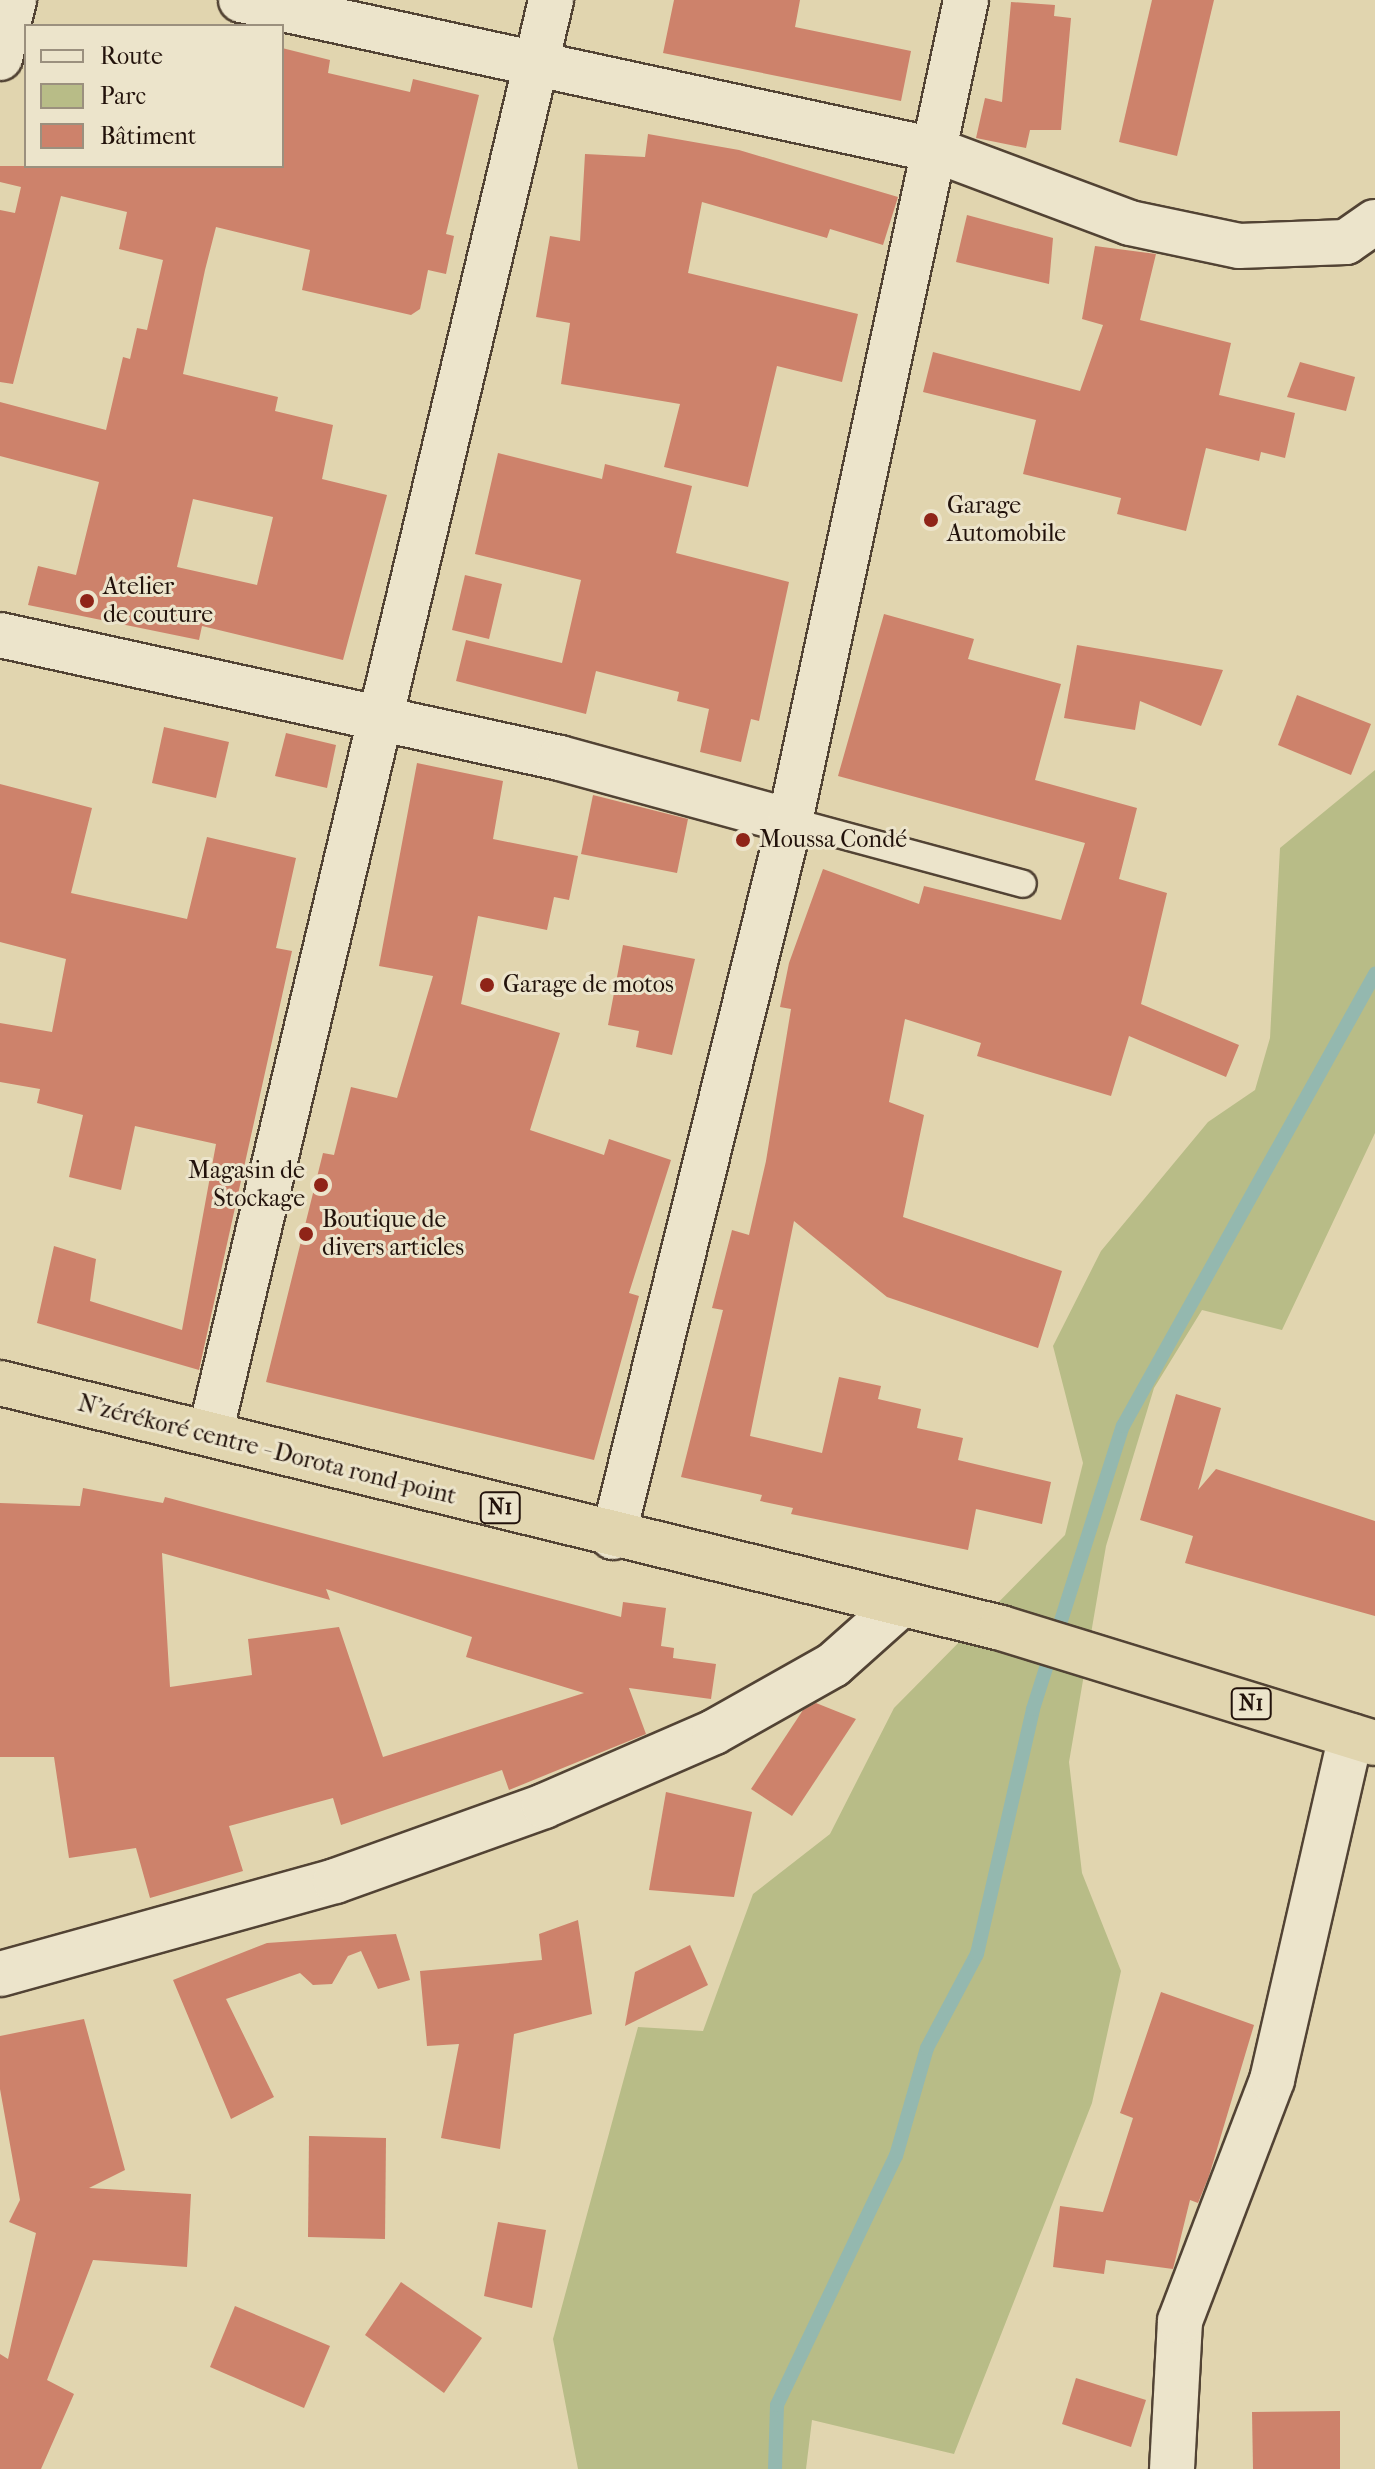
<!DOCTYPE html>
<meta charset="utf-8">
<style>
body{margin:0}
#map{position:relative;width:1375px;height:2469px;overflow:hidden;background:#e1d5af;font-family:"IM FELL French Canon",serif}
div>[style]{position:absolute}
.green>*{inset:0;background:#b8bc87}
.stream>*{height:14px;margin:-7px;padding:0 7px;transform-origin:7px;border-radius:7px;background:#94b8af}
.building>*{inset:0;background:#cd826b}
.roads{filter:drop-shadow(2px 0 #524334) drop-shadow(-2px 0 #524334) drop-shadow(0 2px #524334) drop-shadow(0 -2px #524334)}
.lane>*{height:26px;margin:-13px;padding:0 13px;transform-origin:13px;border-radius:13px;background:#ece4cb}
.street>*{height:44px;margin:-22px;padding:0 22px;transform-origin:22px;border-radius:22px;background:#ece4cb}
.highway>*{height:44px;margin:-22px;padding:0 22px;transform-origin:22px;border-radius:22px;background:#e1d5af}
.dots>*{width:22px;height:22px;translate:-50% -50%;box-sizing:border-box;border:4px solid #ece4cb;border-radius:50%}
span{translate:-50% -50%;white-space:nowrap;text-align:center;line-height:1.15;-webkit-text-stroke:6px #ece4cb;paint-order:stroke}
.shield-label span{padding:2px 6px;background:#ece4cb;border:2px solid;border-radius:6px;-webkit-text-stroke-width:0}
.shield-label{font-size:22px;color:#22120b;font-weight:700}
.poi-label{font-size:24px;color:#22120b}
.left{translate:0 -50%;text-align:left}
.right{translate:-100% -50%;text-align:right}
.street-label{font-size:24px;color:#22120b}
.legend{position:absolute;left:24px;top:24px;width:260px;height:144px;box-sizing:border-box;background:#ece4cb;border:2px solid #9b907e;margin:0;padding:10px 14px;list-style:none;font-size:24px;color:#22120b}
.legend li{display:flex;align-items:center;gap:16px;height:40px}
.legend b{width:40px;border:2px solid #9b907e}
</style>
<div id="map">
<div class="green">
<div style="clip-path:polygon(1375px 770px,1375px 1133px,1282px 1330px,1202px 1310px,1154px 1388px,1106px 1546px,1069px 1762px,1082px 1873px,1121px 1971px,1092px 2103px,954px 2454px,812px 2420px,806px 2469px,578px 2469px,553px 2339px,638px 2027px,703px 2031px,753px 1894px,830px 1834px,894px 1708px,1065px 1535px,1083px 1463px,1053px 1346px,1101px 1251px,1208px 1122px,1255px 1090px,1270px 1038px,1280px 848px)"></div>
</div>
<div class="stream">
<div style="left:775px;top:2469px;width:64px;rotate:-88.2deg"></div>
<div style="left:777px;top:2405px;width:276px;rotate:-64.5deg"></div>
<div style="left:896px;top:2156px;width:112px;rotate:-74deg"></div>
<div style="left:927px;top:2048px;width:106px;rotate:-62deg"></div>
<div style="left:977px;top:1954px;width:251px;rotate:-77.1deg"></div>
<div style="left:1033px;top:1709px;width:297px;rotate:-72.4deg"></div>
<div style="left:1123px;top:1426px;width:518px;rotate:-60.86deg"></div>
</div>
<div class="building">
<div style="clip-path:polygon(674px 0,800px 0,795px 27px,911px 51px,901px 101px,663px 53px)"></div>
<div style="clip-path:polygon(1152px 0,1214px 0,1177px 156px,1119px 142px)"></div>
<div style="clip-path:polygon(1011px 2px,1055px 5px,1054px 16px,1071px 18px,1061px 130px,1030px 130px,1026px 148px,976px 138px,985px 98px,1002px 102px)"></div>
<div style="clip-path:polygon(evenodd,282px 48px,330px 60px,328px 73px,410px 92px,413px 79px,479px 95px,446px 234px,454px 236px,446px 274px,428px 270px,420px 309px,411px 315px,302px 290px,310px 250px,216px 227px,205px 270px,183px 374px,278px 397px,275px 411px,333px 425px,322px 479px,387px 495px,343px 660px,202px 626px,199px 640px,28px 605px,38px 566px,76px 575px,99px 482px,0 456px,0 402px,106px 430px,123px 357px,130px 359px,137px 328px,147px 330px,163px 260px,119px 249px,127px 212px,61px 196px,13px 384px,0 382px,0 210px,15px 213px,21px 187px,0 182px,0 166px,282px 166px,282px 48px,193px 499px,273px 517px,257px 585px,177px 567px,193px 499px)"></div>
<div style="clip-path:polygon(648px 134px,739px 150px,898px 197px,883px 245px,830px 229px,827px 238px,702px 202px,688px 273px,858px 314px,842px 382px,777px 366px,748px 487px,664px 467px,680px 404px,561px 384px,570px 323px,536px 317px,550px 236px,580px 241px,585px 154px,645px 157px)"></div>
<div style="clip-path:polygon(967px 215px,1053px 238px,1049px 284px,956px 262px)"></div>
<div style="clip-path:polygon(1095px 246px,1156px 254px,1140px 320px,1231px 343px,1219px 395px,1295px 413px,1285px 458px,1261px 452px,1259px 461px,1206px 448px,1186px 531px,1117px 514px,1121px 498px,1023px 474px,1036px 420px,923px 392px,933px 352px,1080px 391px,1103px 325px,1082px 319px)"></div>
<div style="clip-path:polygon(1300px 362px,1355px 377px,1346px 411px,1287px 397px)"></div>
<div style="clip-path:polygon(498px 453px,602px 479px,605px 464px,692px 486px,676px 553px,789px 582px,759px 721px,751px 719px,741px 762px,700px 752px,709px 709px,677px 701px,679px 692px,596px 671px,586px 714px,456px 681px,466px 640px,562px 663px,581px 580px,475px 554px)"></div>
<div style="clip-path:polygon(465px 575px,502px 584px,489px 639px,452px 630px)"></div>
<div style="clip-path:polygon(884px 614px,974px 639px,968px 659px,1061px 684px,1035px 780px,1137px 808px,1119px 879px,1167px 893px,1141px 1004px,1239px 1045px,1226px 1077px,1129px 1036px,1111px 1096px,977px 1056px,981px 1043px,905px 1019px,889px 1102px,924px 1115px,903px 1217px,1062px 1271px,1038px 1348px,887px 1297px,794px 1221px,750px 1436px,822px 1453px,839px 1377px,881px 1386px,878px 1399px,921px 1409px,917px 1428px,963px 1438px,958px 1460px,1051px 1482px,1042px 1524px,976px 1509px,968px 1550px,791px 1514px,793px 1508px,760px 1501px,762px 1495px,681px 1477px,723px 1310px,712px 1308px,732px 1230px,749px 1235px,766px 1161px,791px 1009px,780px 1007px,789px 963px,823px 869px,919px 904px,924px 886px,1061px 920px,1085px 843px,838px 776px)"></div>
<div style="clip-path:polygon(1077px 645px,1223px 670px,1201px 726px,1140px 701px,1135px 730px,1064px 718px)"></div>
<div style="clip-path:polygon(1297px 695px,1371px 724px,1351px 775px,1278px 745px)"></div>
<div style="clip-path:polygon(164px 727px,229px 742px,216px 798px,152px 783px)"></div>
<div style="clip-path:polygon(286px 733px,336px 745px,327px 788px,275px 776px)"></div>
<div style="clip-path:polygon(417px 763px,503px 781px,493px 839px,578px 856px,569px 900px,554px 897px,547px 930px,478px 916px,461px 1004px,560px 1033px,530px 1130px,604px 1155px,609px 1139px,671px 1160px,629px 1293px,639px 1296px,594px 1460px,266px 1382px,323px 1153px,334px 1155px,351px 1087px,397px 1098px,433px 976px,379px 966px)"></div>
<div style="clip-path:polygon(0 784px,92px 808px,71px 893px,187px 919px,207px 837px,296px 858px,276px 948px,292px 951px,199px 1370px,37px 1323px,54px 1246px,96px 1259px,90px 1301px,182px 1330px,216px 1144px,135px 1126px,121px 1190px,69px 1177px,83px 1115px,37px 1103px,40px 1089px,0 1082px,0 1023px,52px 1032px,66px 959px,0 942px)"></div>
<div style="clip-path:polygon(593px 795px,688px 819px,677px 873px,581px 854px)"></div>
<div style="clip-path:polygon(623px 945px,695px 959px,672px 1055px,636px 1047px,639px 1031px,608px 1025px)"></div>
<div style="clip-path:polygon(1176px 1394px,1221px 1408px,1198px 1490px,1216px 1469px,1375px 1521px,1375px 1616px,1185px 1563px,1193px 1536px,1140px 1520px)"></div>
<div style="clip-path:polygon(evenodd,83px 1488px,163px 1503px,165px 1497px,621px 1617px,623px 1602px,666px 1608px,661px 1646px,674px 1648px,673px 1658px,716px 1664px,711px 1699px,629px 1688px,646px 1734px,509px 1790px,502px 1770px,341px 1825px,333px 1798px,229px 1826px,243px 1871px,150px 1898px,136px 1848px,69px 1858px,54px 1757px,0 1757px,0 1503px,80px 1506px,83px 1488px,162px 1553px,330px 1600px,326px 1589px,472px 1637px,466px 1657px,584px 1693px,383px 1757px,339px 1627px,248px 1639px,252px 1675px,170px 1687px,162px 1553px)"></div>
<div style="clip-path:polygon(816px 1703px,856px 1719px,792px 1816px,751px 1789px,803px 1710px)"></div>
<div style="clip-path:polygon(666px 1792px,752px 1812px,734px 1897px,649px 1890px)"></div>
<div style="clip-path:polygon(578px 1920px,592px 2014px,514px 2034px,500px 2149px,441px 2138px,459px 2044px,427px 2046px,420px 1971px,542px 1960px,539px 1934px)"></div>
<div style="clip-path:polygon(396px 1934px,410px 1980px,378px 1989px,361px 1951px,348px 1956px,332px 1984px,313px 1985px,300px 1973px,226px 1999px,274px 2097px,231px 2119px,173px 1980px,267px 1943px)"></div>
<div style="clip-path:polygon(690px 1945px,708px 1985px,625px 2026px,635px 1972px)"></div>
<div style="clip-path:polygon(1161px 1992px,1254px 2025px,1209px 2176px,1198px 2203px,1190px 2200px,1173px 2269px,1106px 2260px,1104px 2274px,1053px 2267px,1060px 2206px,1103px 2212px,1133px 2118px,1120px 2113px)"></div>
<div style="clip-path:polygon(84px 2019px,125px 2170px,89px 2188px,191px 2194px,187px 2267px,93px 2260px,47px 2380px,74px 2394px,41px 2469px,0 2469px,0 2354px,8px 2359px,36px 2233px,9px 2222px,20px 2200px,0 2089px,0 2036px)"></div>
<div style="clip-path:polygon(309px 2136px,386px 2138px,385px 2239px,308px 2237px)"></div>
<div style="clip-path:polygon(498px 2222px,546px 2230px,532px 2308px,484px 2296px)"></div>
<div style="clip-path:polygon(401px 2282px,482px 2338px,444px 2393px,365px 2335px)"></div>
<div style="clip-path:polygon(235px 2306px,330px 2346px,304px 2408px,210px 2367px)"></div>
<div style="clip-path:polygon(1076px 2378px,1146px 2400px,1131px 2447px,1062px 2424px)"></div>
<div style="clip-path:polygon(1340px 2411px,1340px 2469px,1253px 2469px,1252px 2412px)"></div>
</div>
<div class="roads">
<div class="lane">
<div style="left:790px;top:821px;width:241px;rotate:15.1deg"></div>
</div>
<div class="street">
<div style="left:241px;top:0;width:710px;rotate:12.2deg"></div>
<div style="left:935px;top:150px;width:208px;rotate:20.5deg"></div>
<div style="left:1130px;top:223px;width:111px;rotate:11.9deg"></div>
<div style="left:1239px;top:246px;width:107px;rotate:-2.1deg"></div>
<div style="left:1346px;top:242px;width:35px;rotate:-35deg"></div>
<div style="left:0;top:58px;width:60px;rotate:-76.4deg"></div>
<div style="left:0;top:635px;width:573px;rotate:12.39deg"></div>
<div style="left:560px;top:758px;width:238px;rotate:15.3deg"></div>
<div style="left:210px;top:1434px;width:1474px;rotate:-76.62deg"></div>
<div style="left:613px;top:1537px;width:738px;rotate:-76.11deg"></div>
<div style="left:790px;top:821px;width:840px;rotate:-77.9deg"></div>
<div style="left:0;top:1974px;width:348px;rotate:-15.5deg"></div>
<div style="left:335px;top:1881px;width:222px;rotate:-19.7deg"></div>
<div style="left:544px;top:1806px;width:185px;rotate:-23.5deg"></div>
<div style="left:714px;top:1732px;width:137px;rotate:-29.4deg"></div>
<div style="left:833px;top:1665px;width:87px;rotate:-41.7deg"></div>
<div style="left:1172px;top:2469px;width:148px;rotate:-86.9deg"></div>
<div style="left:1180px;top:2321px;width:258px;rotate:-69.1deg"></div>
<div style="left:1272px;top:2080px;width:353px;rotate:-77.1deg"></div>
</div>
<div class="highway">
<div style="left:0;top:1383px;width:1031px;rotate:13.75deg"></div>
<div style="left:1001px;top:1628px;width:391px;rotate:17.1deg"></div>
</div>
</div>
<div class="dots">
<div style="left:931px;top:520px;background:#8f2418"></div>
<div style="left:87px;top:601px;background:#8f2418"></div>
<div style="left:743px;top:840px;background:#8f2418"></div>
<div style="left:487px;top:985px;background:#8f2418"></div>
<div style="left:321px;top:1185px;background:#8f2418"></div>
<div style="left:306px;top:1234px;background:#8f2418"></div>
</div>
<div class="shield-label">
<span style="left:500px;top:1508px">N1</span>
<span style="left:1251px;top:1704px">N1</span>
</div>
<div class="poi-label">
<span class="left" style="left:947px;top:520px">Garage<br>Automobile</span>
<span class="left" style="left:103px;top:601px">Atelier<br>de couture</span>
<span class="left" style="left:759px;top:840px">Moussa Condé</span>
<span class="left" style="left:503px;top:985px">Garage de motos</span>
<span class="right" style="left:305px;top:1185px">Magasin de<br>Stockage</span>
<span class="left" style="left:322px;top:1234px">Boutique de<br>divers articles</span>
</div>
<div class="street-label">
<span style="left:267px;top:1450px;rotate:14deg">N'zérékoré centre - Dorota rond-point</span>
</div>
<ul class="legend">
<li><b style="height:10px;background:#ece4cb"></b>Route</li>
<li><b style="height:22px;background:#b8bc87"></b>Parc</li>
<li><b style="height:22px;background:#cd826b"></b>Bâtiment</li>
</ul>
</div>
